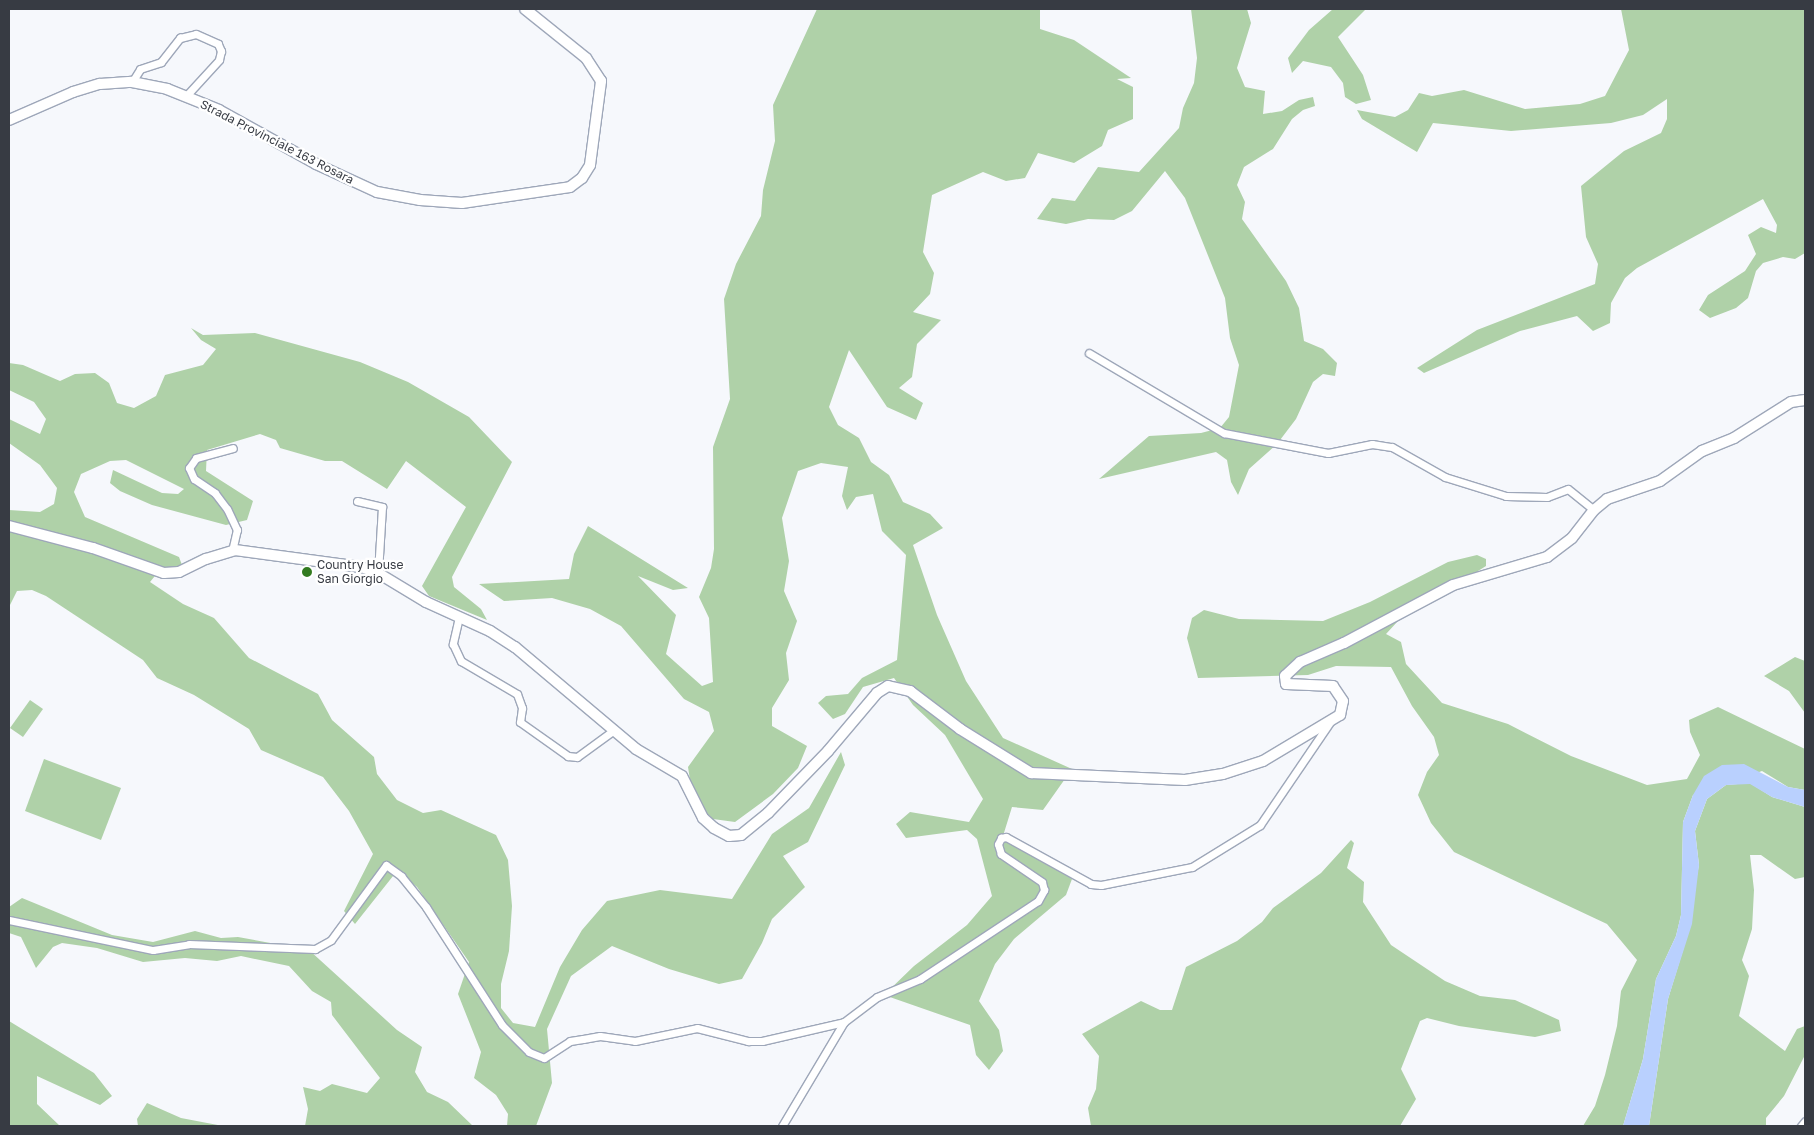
<!DOCTYPE html>
<style>
body{margin:0}
#map{position:relative;width:1814px;height:1135px;overflow:hidden;background:#f6f8fc;font-family:"Golos Text",sans-serif}
div>[style]{position:absolute}
.green>*{inset:0;background:#afd1a8}
.water>*{inset:0;background:#b9d0fe}
.roads{filter:drop-shadow(1px 0 #9ea7b9) drop-shadow(-1px 0 #9ea7b9) drop-shadow(0 1px #9ea7b9) drop-shadow(0 -1px #9ea7b9)}
.street>*{height:7px;margin:-3.5px;padding:0 3.5px;transform-origin:3.5px;border-radius:3.5px;background:#fff}
.secondary>*{height:10px;margin:-5px;padding:0 5px;transform-origin:5px;border-radius:5px;background:#fff}
.dots>*{width:14px;height:14px;translate:-50% -50%;box-sizing:border-box;border:2px solid #fff;border-radius:50%}
span{translate:-50% -50%;white-space:nowrap;text-align:center;line-height:1.15;-webkit-text-stroke:4.5px #fff;paint-order:stroke}
.street-label{font-size:12px;color:#373b43}
.poi-label{font-size:12px;color:#373b43}
.left{translate:0 -50%;text-align:left}
.frame{position:absolute;inset:0;border:10px solid #373b43;pointer-events:none}
</style>
<div id="map">
<div class="green">
<div style="clip-path:polygon(817px 9px,1040px 9px,1040px 29px,1074px 40px,1131px 78px,1117px 79px,1133px 87px,1133px 119px,1108px 130px,1102px 146px,1074px 163px,1038px 153px,1025px 178px,1006px 181px,983px 172px,932px 195px,923px 252px,934px 273px,930px 294px,913px 312px,941px 320px,917px 344px,912px 377px,899px 388px,923px 403px,916px 420px,887px 407px,849px 350px,829px 407px,838px 425px,859px 438px,871px 462px,889px 475px,903px 502px,930px 514px,943px 528px,913px 545px,937px 615px,966px 681px,1003px 738px,1072px 769px,1043px 810px,1012px 807px,1003px 836px,1072px 879px,1066px 895px,1014px 939px,995px 964px,979px 1001px,999px 1030px,1003px 1051px,989px 1070px,976px 1055px,970px 1025px,884px 995px,914px 966px,967px 925px,992px 896px,977px 839px,967px 830px,906px 838px,896px 824px,910px 812px,969px 822px,983px 799px,945px 735px,913px 705px,894px 678px,863px 687px,845px 714px,833px 719px,818px 703px,826px 696px,848px 694px,862px 678px,897px 660px,906px 555px,882px 531px,873px 494px,856px 497px,847px 510px,842px 496px,848px 467px,821px 463px,798px 471px,782px 518px,789px 561px,784px 591px,797px 621px,786px 653px,789px 680px,772px 708px,772px 726px,807px 746px,798px 768px,773px 794px,735px 822px,713px 819px,696px 803px,690px 780px,688px 767px,714px 731px,709px 712px,684px 699px,621px 626px,590px 609px,552px 598px,504px 601px,479px 584px,569px 579px,574px 554px,588px 526px,688px 588px,673px 590px,638px 576px,676px 615px,666px 654px,702px 686px,713px 682px,709px 618px,699px 597px,711px 568px,714px 549px,713px 447px,730px 399px,724px 299px,736px 264px,761px 216px,763px 190px,775px 141px,773px 105px)"></div>
<div style="clip-path:polygon(1191px 9px,1247px 9px,1251px 23px,1237px 68px,1245px 87px,1265px 91px,1263px 114px,1282px 111px,1299px 100px,1313px 97px,1315px 106px,1303px 110px,1292px 119px,1273px 149px,1244px 167px,1237px 185px,1245px 202px,1242px 219px,1286px 281px,1299px 308px,1304px 341px,1323px 349px,1337px 363px,1335px 376px,1323px 374px,1313px 382px,1296px 419px,1277px 444px,1249px 469px,1238px 495px,1231px 482px,1227px 460px,1216px 452px,1099px 479px,1149px 436px,1201px 433px,1220px 428px,1229px 417px,1239px 365px,1230px 338px,1225px 298px,1185px 198px,1165px 171px,1132px 211px,1114px 220px,1088px 219px,1066px 224px,1037px 219px,1052px 198px,1075px 201px,1098px 167px,1139px 172px,1179px 128px,1183px 108px,1194px 83px,1197px 58px)"></div>
<div style="clip-path:polygon(1333px 9px,1366px 9px,1338px 37px,1363px 75px,1371px 100px,1356px 104px,1345px 97px,1343px 83px,1331px 67px,1303px 61px,1292px 73px,1288px 58px,1309px 30px)"></div>
<div style="clip-path:polygon(1621px 9px,1805px 9px,1805px 253px,1795px 259px,1783px 257px,1763px 263px,1756px 271px,1748px 298px,1736px 308px,1710px 318px,1699px 310px,1708px 295px,1745px 271px,1756px 254px,1748px 235px,1761px 227px,1776px 233px,1777px 225px,1763px 199px,1637px 268px,1625px 278px,1611px 303px,1610px 323px,1593px 331px,1577px 316px,1520px 331px,1424px 373px,1417px 368px,1477px 330px,1595px 284px,1598px 264px,1586px 237px,1581px 186px,1624px 151px,1661px 133px,1667px 119px,1667px 99px,1643px 115px,1611px 123px,1511px 131px,1433px 123px,1417px 152px,1362px 119px,1357px 110px,1395px 117px,1408px 110px,1419px 93px,1432px 96px,1464px 90px,1525px 109px,1580px 104px,1605px 96px,1629px 50px)"></div>
<div style="clip-path:polygon(191px 328px,203px 335px,255px 333px,360px 362px,408px 382px,469px 417px,512px 462px,452px 577px,454px 587px,481px 609px,487px 620px,429px 596px,422px 586px,466px 507px,406px 461px,387px 489px,342px 461px,325px 461px,280px 448px,276px 440px,260px 434px,207px 450px,206px 471px,253px 501px,247px 520px,226px 525px,152px 505px,120px 491px,110px 483px,113px 470px,162px 493px,178px 494px,184px 489px,126px 460px,110px 461px,81px 474px,74px 492px,85px 517px,179px 557px,182px 565px,159px 571px,150px 582px,183px 604px,214px 618px,249px 658px,318px 694px,332px 720px,374px 757px,377px 774px,397px 800px,423px 813px,441px 810px,496px 835px,508px 860px,512px 906px,509px 951px,501px 984px,501px 1008px,513px 1023px,535px 1027px,560px 967px,582px 930px,607px 901px,660px 890px,732px 899px,772px 834px,809px 808px,841px 752px,845px 765px,808px 842px,783px 856px,805px 887px,772px 919px,762px 943px,742px 979px,719px 984px,669px 969px,612px 946px,571px 976px,547px 1029px,552px 1083px,536px 1126px,507px 1126px,508px 1114px,496px 1095px,474px 1078px,481px 1052px,458px 994px,469px 962px,417px 887px,397px 871px,355px 924px,344px 911px,373px 854px,349px 811px,323px 777px,261px 750px,249px 729px,194px 695px,157px 678px,143px 660px,46px 596px,32px 590px,17px 591px,9px 607px,9px 510px,40px 512px,54px 504px,57px 488px,40px 465px,9px 443px,9px 419px,40px 434px,46px 419px,34px 402px,9px 390px,9px 363px,23px 365px,60px 381px,75px 374px,95px 373px,109px 383px,117px 403px,134px 408px,156px 396px,165px 375px,203px 365px,216px 349px,201px 340px)"></div>
<div style="clip-path:polygon(1477px 555px,1486px 559px,1486px 566px,1398px 621px,1386px 634px,1401px 642px,1406px 664px,1442px 703px,1508px 724px,1571px 756px,1647px 785px,1687px 779px,1700px 755px,1690px 732px,1689px 720px,1718px 707px,1805px 749px,1805px 790px,1788px 787px,1762px 771px,1693px 795px,1683px 822px,1681px 915px,1676px 936px,1656px 979px,1643px 1059px,1623px 1126px,1583px 1126px,1595px 1106px,1605px 1075px,1617px 1026px,1621px 991px,1637px 960px,1607px 924px,1454px 852px,1431px 823px,1418px 795px,1427px 772px,1439px 755px,1434px 737px,1412px 706px,1391px 667px,1336px 666px,1308px 675px,1198px 678px,1187px 638px,1192px 618px,1204px 610px,1239px 619px,1323px 621px,1370px 602px,1448px 562px)"></div>
<div style="clip-path:polygon(1795px 657px,1805px 661px,1805px 713px,1789px 691px,1764px 676px)"></div>
<div style="clip-path:polygon(30px 700px,43px 709px,23px 737px,10px 728px)"></div>
<div style="clip-path:polygon(44px 759px,121px 788px,101px 840px,25px 811px)"></div>
<div style="clip-path:polygon(1750px 783px,1772px 797px,1805px 807px,1805px 877px,1795px 879px,1761px 855px,1750px 855px,1754px 890px,1752px 929px,1742px 960px,1749px 976px,1739px 1016px,1785px 1051px,1797px 1029px,1805px 1026px,1805px 1055px,1784px 1096px,1766px 1118px,1766px 1126px,1649px 1126px,1668px 999px,1683px 950px,1699px 865px,1695px 831px,1707px 799px,1726px 785px)"></div>
<div style="clip-path:polygon(1351px 840px,1354px 843px,1347px 868px,1364px 882px,1363px 902px,1391px 945px,1445px 981px,1480px 996px,1515px 1000px,1559px 1020px,1561px 1031px,1535px 1037px,1459px 1026px,1427px 1018px,1420px 1021px,1401px 1069px,1416px 1099px,1400px 1126px,1091px 1126px,1088px 1108px,1096px 1089px,1099px 1056px,1082px 1034px,1141px 1001px,1160px 1010px,1172px 1010px,1186px 967px,1237px 941px,1262px 922px,1273px 908px,1321px 873px)"></div>
<div style="clip-path:polygon(22px 898px,112px 935px,153px 942px,195px 931px,221px 938px,238px 937px,309px 950px,397px 1030px,422px 1047px,415px 1072px,427px 1092px,448px 1102px,473px 1126px,305px 1126px,308px 1109px,303px 1087px,320px 1091px,332px 1084px,367px 1093px,380px 1078px,332px 1015px,331px 1002px,312px 991px,289px 966px,241px 956px,217px 961px,185px 958px,143px 962px,97px 948px,62px 943px,53px 947px,36px 968px,21px 937px,9px 933px,9px 907px)"></div>
<div style="clip-path:polygon(9px 1021px,94px 1073px,112px 1096px,100px 1105px,37px 1076px,37px 1104px,60px 1126px,9px 1126px)"></div>
<div style="clip-path:polygon(147px 1103px,181px 1118px,223px 1126px,138px 1126px,137px 1119px)"></div>
</div>
<div class="water">
<div style="clip-path:polygon(1744px 764px,1788px 787px,1805px 790px,1805px 807px,1772px 797px,1750px 784px,1726px 785px,1707px 799px,1695px 831px,1699px 865px,1692px 924px,1668px 999px,1649px 1126px,1623px 1126px,1643px 1059px,1656px 979px,1676px 936px,1681px 915px,1683px 822px,1693px 795px,1704px 776px,1722px 765px)"></div>
</div>
<div class="roads">
<div class="street">
<div style="left:132px;top:82px;width:15px;rotate:-58deg"></div>
<div style="left:140px;top:69px;width:22px;rotate:-18deg"></div>
<div style="left:161px;top:62px;width:31px;rotate:-52deg"></div>
<div style="left:180px;top:38px;width:16px;rotate:-14deg"></div>
<div style="left:196px;top:34px;width:24px;rotate:24deg"></div>
<div style="left:218px;top:44px;width:8px;rotate:67deg"></div>
<div style="left:221px;top:51px;width:9px;rotate:103deg"></div>
<div style="left:219px;top:60px;width:49px;rotate:132.5deg"></div>
<div style="left:1089px;top:353px;width:157px;rotate:30.7deg"></div>
<div style="left:1224px;top:433px;width:106px;rotate:10.9deg"></div>
<div style="left:1328px;top:453px;width:45px;rotate:-11.6deg"></div>
<div style="left:1372px;top:444px;width:20px;rotate:9deg"></div>
<div style="left:1392px;top:447px;width:61px;rotate:29.5deg"></div>
<div style="left:1445px;top:477px;width:64px;rotate:17.3deg"></div>
<div style="left:1506px;top:496px;width:41px;rotate:1.4deg"></div>
<div style="left:1547px;top:497px;width:22px;rotate:-21deg"></div>
<div style="left:1568px;top:489px;width:33px;rotate:39deg"></div>
<div style="left:357px;top:501px;width:26px;rotate:13deg"></div>
<div style="left:382px;top:507px;width:66px;rotate:93.5deg"></div>
<div style="left:232px;top:551px;width:22px;rotate:-77deg"></div>
<div style="left:237px;top:530px;width:23px;rotate:-115deg"></div>
<div style="left:227px;top:509px;width:20px;rotate:-127deg"></div>
<div style="left:215px;top:493px;width:25px;rotate:-146deg"></div>
<div style="left:194px;top:479px;width:12px;rotate:-114deg"></div>
<div style="left:189px;top:468px;width:12px;rotate:-55deg"></div>
<div style="left:196px;top:458px;width:38px;rotate:-15deg"></div>
<div style="left:459px;top:617px;width:28px;rotate:103deg"></div>
<div style="left:453px;top:644px;width:19px;rotate:65deg"></div>
<div style="left:461px;top:661px;width:65px;rotate:30.5deg"></div>
<div style="left:517px;top:694px;width:15px;rotate:70deg"></div>
<div style="left:522px;top:708px;width:14px;rotate:98deg"></div>
<div style="left:520px;top:722px;width:59px;rotate:35.3deg"></div>
<div style="left:568px;top:756px;width:9px;rotate:6deg"></div>
<div style="left:577px;top:757px;width:46px;rotate:-36.1deg"></div>
<div style="left:9px;top:920px;width:147px;rotate:11.8deg"></div>
<div style="left:153px;top:950px;width:36px;rotate:-9deg"></div>
<div style="left:189px;top:944px;width:126px;rotate:2.3deg"></div>
<div style="left:315px;top:949px;width:18px;rotate:-29deg"></div>
<div style="left:331px;top:940px;width:93px;rotate:-53.7deg"></div>
<div style="left:386px;top:865px;width:19px;rotate:36deg"></div>
<div style="left:401px;top:876px;width:40px;rotate:51deg"></div>
<div style="left:426px;top:907px;width:140px;rotate:57.2deg"></div>
<div style="left:502px;top:1025px;width:38px;rotate:45deg"></div>
<div style="left:529px;top:1052px;width:16px;rotate:22deg"></div>
<div style="left:544px;top:1058px;width:31px;rotate:-33deg"></div>
<div style="left:570px;top:1041px;width:13px;rotate:-9deg"></div>
<div style="left:583px;top:1039px;width:17px;rotate:-10deg"></div>
<div style="left:600px;top:1036px;width:35px;rotate:8deg"></div>
<div style="left:635px;top:1041px;width:63px;rotate:-11.8deg"></div>
<div style="left:697px;top:1028px;width:53px;rotate:14.3deg"></div>
<div style="left:748px;top:1041px;width:14px"></div>
<div style="left:762px;top:1041px;width:84px;rotate:-13deg"></div>
<div style="left:844px;top:1022px;width:41px;rotate:-37.1deg"></div>
<div style="left:877px;top:997px;width:47px;rotate:-22.7deg"></div>
<div style="left:920px;top:979px;width:141px;rotate:-33.5deg"></div>
<div style="left:1038px;top:901px;width:13px;rotate:-61deg"></div>
<div style="left:1044px;top:890px;width:8px;rotate:-104deg"></div>
<div style="left:1042px;top:882px;width:50px;rotate:-145.7deg"></div>
<div style="left:1001px;top:854px;width:10px;rotate:-107deg"></div>
<div style="left:998px;top:844px;width:7px;rotate:-63deg"></div>
<div style="left:1001px;top:838px;width:5px;rotate:-11deg"></div>
<div style="left:1006px;top:837px;width:97px;rotate:28.9deg"></div>
<div style="left:1091px;top:884px;width:10px;rotate:6deg"></div>
<div style="left:1101px;top:885px;width:93px;rotate:-11.2deg"></div>
<div style="left:1192px;top:867px;width:80px;rotate:-31.7deg"></div>
<div style="left:1260px;top:825px;width:125px;rotate:-55.8deg"></div>
<div style="left:782px;top:1126px;width:121px;rotate:-59.2deg"></div>
<div style="left:1801px;top:1126px;width:6px;rotate:-51deg"></div>
</div>
<div class="secondary">
<div style="left:9px;top:120px;width:70px;rotate:-23.6deg"></div>
<div style="left:73px;top:92px;width:28px;rotate:-17deg"></div>
<div style="left:100px;top:84px;width:32px;rotate:-4deg"></div>
<div style="left:132px;top:82px;width:36px;rotate:11deg"></div>
<div style="left:167px;top:89px;width:56px;rotate:22deg"></div>
<div style="left:219px;top:110px;width:111px;rotate:29.1deg"></div>
<div style="left:316px;top:164px;width:67px;rotate:24.7deg"></div>
<div style="left:377px;top:192px;width:44px;rotate:10.5deg"></div>
<div style="left:420px;top:200px;width:42px;rotate:4.1deg"></div>
<div style="left:462px;top:203px;width:109px;rotate:-8.4deg"></div>
<div style="left:570px;top:187px;width:15px;rotate:-37deg"></div>
<div style="left:582px;top:178px;width:15px;rotate:-58deg"></div>
<div style="left:590px;top:165px;width:85px;rotate:-82.5deg"></div>
<div style="left:601px;top:81px;width:27px;rotate:-123deg"></div>
<div style="left:586px;top:58px;width:78px;rotate:-141.2deg"></div>
<div style="left:9px;top:526px;width:87px;rotate:14.7deg"></div>
<div style="left:93px;top:548px;width:75px;rotate:19.4deg"></div>
<div style="left:164px;top:573px;width:15px;rotate:-4deg"></div>
<div style="left:179px;top:572px;width:30px;rotate:-26deg"></div>
<div style="left:206px;top:559px;width:30px;rotate:-17deg"></div>
<div style="left:235px;top:550px;width:127px;rotate:7.7deg"></div>
<div style="left:361px;top:567px;width:18px;rotate:19deg"></div>
<div style="left:378px;top:573px;width:56px;rotate:31.1deg"></div>
<div style="left:426px;top:602px;width:70px;rotate:24.4deg"></div>
<div style="left:490px;top:631px;width:30px;rotate:33deg"></div>
<div style="left:515px;top:647px;width:158px;rotate:40.1deg"></div>
<div style="left:636px;top:749px;width:53px;rotate:30.4deg"></div>
<div style="left:682px;top:776px;width:47px;rotate:63.4deg"></div>
<div style="left:703px;top:818px;width:15px;rotate:42deg"></div>
<div style="left:714px;top:828px;width:17px;rotate:28deg"></div>
<div style="left:729px;top:836px;width:12px;rotate:-5deg"></div>
<div style="left:741px;top:835px;width:35px;rotate:-39deg"></div>
<div style="left:768px;top:813px;width:86px;rotate:-45.9deg"></div>
<div style="left:828px;top:751px;width:76px;rotate:-49.8deg"></div>
<div style="left:877px;top:693px;width:13px;rotate:-32deg"></div>
<div style="left:888px;top:686px;width:23px;rotate:13deg"></div>
<div style="left:910px;top:691px;width:63px;rotate:37.2deg"></div>
<div style="left:960px;top:729px;width:84px;rotate:31.8deg"></div>
<div style="left:1031px;top:773px;width:154px;rotate:2.6deg"></div>
<div style="left:1185px;top:780px;width:38px;rotate:-9deg"></div>
<div style="left:1223px;top:774px;width:42px;rotate:-18deg"></div>
<div style="left:1263px;top:761px;width:90px;rotate:-30.9deg"></div>
<div style="left:1340px;top:715px;width:14px;rotate:-78deg"></div>
<div style="left:1343px;top:701px;width:18px;rotate:-124deg"></div>
<div style="left:1333px;top:686px;width:47px;rotate:-177.6deg"></div>
<div style="left:1286px;top:684px;width:8px;rotate:-97deg"></div>
<div style="left:1285px;top:676px;width:21px;rotate:-43deg"></div>
<div style="left:1300px;top:662px;width:48px;rotate:-23.4deg"></div>
<div style="left:1344px;top:643px;width:123px;rotate:-28deg"></div>
<div style="left:1453px;top:585px;width:98px;rotate:-16.6deg"></div>
<div style="left:1547px;top:557px;width:31px;rotate:-37deg"></div>
<div style="left:1572px;top:538px;width:36px;rotate:-52deg"></div>
<div style="left:1594px;top:510px;width:17px;rotate:-40deg"></div>
<div style="left:1607px;top:499px;width:56px;rotate:-18.8deg"></div>
<div style="left:1660px;top:481px;width:52px;rotate:-35.5deg"></div>
<div style="left:1702px;top:451px;width:35px;rotate:-22deg"></div>
<div style="left:1734px;top:438px;width:67px;rotate:-32.3deg"></div>
<div style="left:1791px;top:402px;width:14px;rotate:-8deg"></div>
</div>
</div>
<div class="dots">
<div style="left:307px;top:572px;background:#337b20"></div>
</div>
<div class="street-label">
<span style="left:277px;top:142px;rotate:27deg">Strada Provinciale 163 Rosara</span>
</div>
<div class="poi-label">
<span class="left" style="left:317px;top:572px">Country House<br>San Giorgio</span>
</div>
<div class="frame"></div>
</div>
